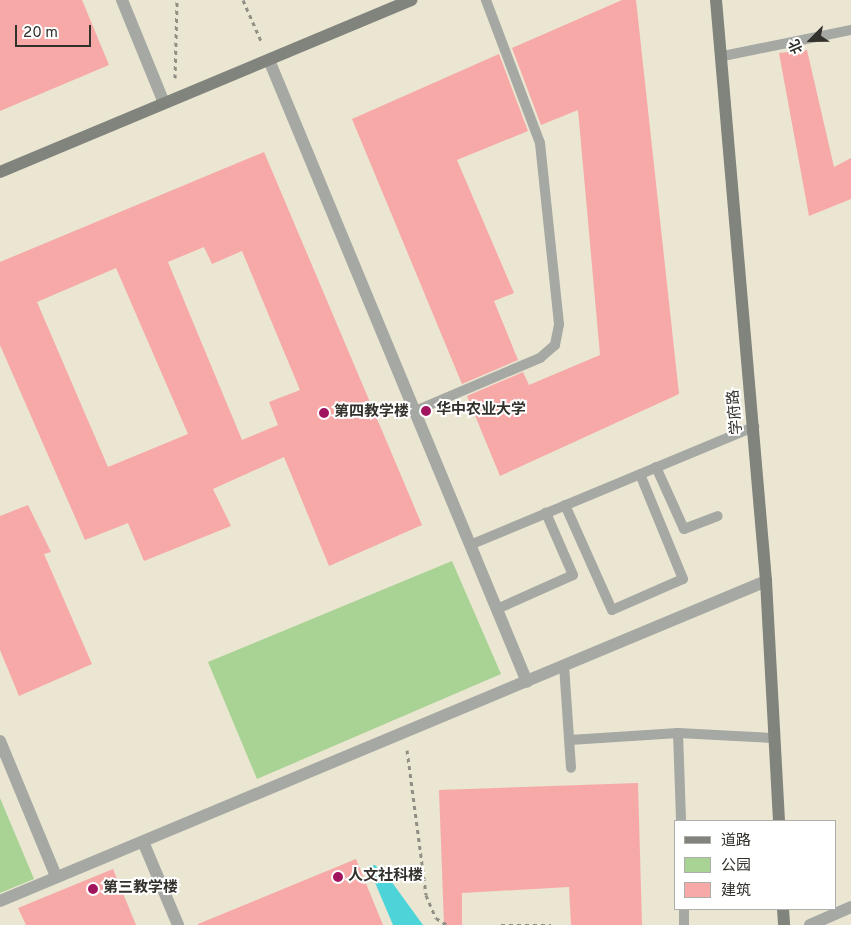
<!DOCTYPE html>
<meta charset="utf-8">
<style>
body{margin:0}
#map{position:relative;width:851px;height:925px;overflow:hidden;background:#f5f2e5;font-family:Overpass,"Noto Sans SC",sans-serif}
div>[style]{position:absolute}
.built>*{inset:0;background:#eae6d1}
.green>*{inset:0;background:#a9d395}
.water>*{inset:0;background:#4cd4d9}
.building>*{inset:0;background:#f7a9a8}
.path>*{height:3px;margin-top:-1.5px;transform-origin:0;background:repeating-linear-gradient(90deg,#908e85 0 4px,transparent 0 8px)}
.lane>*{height:10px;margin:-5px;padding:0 5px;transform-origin:5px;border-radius:5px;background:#a5a8a3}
.street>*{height:12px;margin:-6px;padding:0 6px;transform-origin:6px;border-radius:6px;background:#a5a8a3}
.secondary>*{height:12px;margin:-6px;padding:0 6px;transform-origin:6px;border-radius:6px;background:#80847d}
.dots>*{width:14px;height:14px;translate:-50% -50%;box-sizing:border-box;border:2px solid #fff;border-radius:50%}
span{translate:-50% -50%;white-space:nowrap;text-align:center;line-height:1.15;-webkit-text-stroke:4px #fff;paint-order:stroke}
.poi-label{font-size:15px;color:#32312b;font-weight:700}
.left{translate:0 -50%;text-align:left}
.street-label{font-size:15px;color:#32312b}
.legend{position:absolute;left:674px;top:820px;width:162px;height:90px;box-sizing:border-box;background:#fff;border:1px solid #adadaa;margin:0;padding:6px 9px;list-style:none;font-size:15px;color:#32312b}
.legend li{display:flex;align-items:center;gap:10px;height:25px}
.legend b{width:25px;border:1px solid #adadaa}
.north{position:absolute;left:786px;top:15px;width:50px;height:50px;-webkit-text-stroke:4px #fff;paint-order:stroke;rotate:247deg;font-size:14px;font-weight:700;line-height:20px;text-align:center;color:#32312b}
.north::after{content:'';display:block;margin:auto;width:18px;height:22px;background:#32312b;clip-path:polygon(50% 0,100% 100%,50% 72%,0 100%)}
.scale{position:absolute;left:15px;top:25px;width:76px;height:22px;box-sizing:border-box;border:2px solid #32312b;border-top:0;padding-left:6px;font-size:15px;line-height:18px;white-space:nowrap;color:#32312b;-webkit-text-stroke:4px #fff;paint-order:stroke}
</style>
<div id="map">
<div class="built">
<div style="clip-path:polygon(evenodd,0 0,851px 0,851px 925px,0 925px,0 0,675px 821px,835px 821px,835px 909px,675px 909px,675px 821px)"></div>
</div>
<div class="green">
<div style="clip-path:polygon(452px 561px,501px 674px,257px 779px,208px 662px)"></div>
<div style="clip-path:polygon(0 798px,34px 879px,0 893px)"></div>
</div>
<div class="water">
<div style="clip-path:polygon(375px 865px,391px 881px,423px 925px,393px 925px,368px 866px)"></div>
</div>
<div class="building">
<div style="clip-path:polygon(0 0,82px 0,109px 65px,0 111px)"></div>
<div style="clip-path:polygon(622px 0,636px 0,679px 394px,500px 476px,467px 396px,523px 372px,529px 385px,600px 355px,578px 110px,541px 125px,512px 48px)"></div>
<div style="clip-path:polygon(807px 50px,834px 167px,851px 158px,851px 199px,809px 216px,779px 53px)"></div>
<div style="clip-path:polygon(499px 54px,528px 131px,457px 160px,514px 293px,494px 301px,518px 360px,462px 384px,352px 119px)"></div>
<div style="clip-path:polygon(evenodd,264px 152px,422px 525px,329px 566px,284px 457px,213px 489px,231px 526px,144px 561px,128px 523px,85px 540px,0 345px,0 262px,264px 152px,204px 247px,212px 264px,242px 251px,300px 390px,269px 402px,278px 425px,242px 440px,168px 262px,204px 247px,264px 152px,116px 268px,188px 434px,108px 467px,37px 302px,116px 268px)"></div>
<div style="clip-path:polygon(28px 505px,51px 552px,44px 554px,92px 664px,19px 696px,0 650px,0 516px)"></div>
<div style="clip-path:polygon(638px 783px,642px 925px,571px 925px,569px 887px,462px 893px,462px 925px,444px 925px,439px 790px)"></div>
<div style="clip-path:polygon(356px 859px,383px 925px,198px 925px,198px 924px)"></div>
<div style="clip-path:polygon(113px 869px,136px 925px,26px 925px,18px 908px)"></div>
</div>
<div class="path">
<div style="left:243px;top:0;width:47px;rotate:66.2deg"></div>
<div style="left:175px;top:78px;width:78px;rotate:-88.5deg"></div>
<div style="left:407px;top:750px;width:146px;rotate:82.5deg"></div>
<div style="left:426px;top:895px;width:25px;rotate:67deg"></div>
<div style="left:436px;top:918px;width:13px;rotate:32deg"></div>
<div style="left:501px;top:925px;width:50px"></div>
</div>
<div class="lane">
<div style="left:723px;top:56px;width:131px;rotate:-11.5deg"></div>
<div style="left:415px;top:411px;width:136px;rotate:-23deg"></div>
<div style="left:540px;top:358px;width:20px;rotate:-41deg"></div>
<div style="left:555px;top:345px;width:21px;rotate:-79deg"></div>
<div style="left:559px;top:324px;width:182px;rotate:-96deg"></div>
<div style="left:540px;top:143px;width:153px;rotate:-110.7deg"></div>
<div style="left:656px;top:467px;width:68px;rotate:65.7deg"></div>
<div style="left:684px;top:529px;width:36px;rotate:-21deg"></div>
<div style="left:565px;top:505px;width:115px;rotate:65.9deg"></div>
<div style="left:612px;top:610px;width:77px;rotate:-23.6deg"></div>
<div style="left:683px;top:579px;width:113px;rotate:-112.3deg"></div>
<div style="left:470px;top:545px;width:308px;rotate:-22.6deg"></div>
<div style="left:497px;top:609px;width:83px;rotate:-24.1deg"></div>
<div style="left:573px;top:575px;width:68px;rotate:-113.5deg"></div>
<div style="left:564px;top:665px;width:103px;rotate:86.1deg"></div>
<div style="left:678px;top:733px;width:88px;rotate:88deg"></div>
<div style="left:570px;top:740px;width:108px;rotate:-3.7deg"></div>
<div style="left:678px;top:733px;width:95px;rotate:3deg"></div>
<div style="left:684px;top:909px;width:16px;rotate:90deg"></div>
</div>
<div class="street">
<div style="left:122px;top:0;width:111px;rotate:67.8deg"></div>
<div style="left:269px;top:60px;width:673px;rotate:67.47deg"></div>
<div style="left:0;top:741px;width:146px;rotate:67.5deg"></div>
<div style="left:144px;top:844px;width:88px;rotate:67.2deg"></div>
<div style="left:0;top:901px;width:830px;rotate:-22.67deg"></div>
<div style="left:810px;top:925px;width:45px;rotate:-23.7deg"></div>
</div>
<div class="secondary">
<div style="left:716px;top:0;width:583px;rotate:85.08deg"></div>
<div style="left:766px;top:581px;width:240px;rotate:86.9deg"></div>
<div style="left:0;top:172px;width:446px;rotate:-22.7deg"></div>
<div style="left:783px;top:909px;width:16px;rotate:86deg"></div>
</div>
<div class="dots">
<div style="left:426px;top:411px;background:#a1155e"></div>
<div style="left:324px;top:413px;background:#a1155e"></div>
<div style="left:338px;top:877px;background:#a1155e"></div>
<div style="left:93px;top:889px;background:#a1155e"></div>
</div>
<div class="poi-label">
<span class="left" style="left:436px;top:411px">华中农业大学</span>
<span class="left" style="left:334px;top:413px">第四教学楼</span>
<span class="left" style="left:348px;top:877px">人文社科楼</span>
<span class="left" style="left:103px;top:889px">第三教学楼</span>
</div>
<div class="street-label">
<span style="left:736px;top:412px;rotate:-95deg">学府路</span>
</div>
<ul class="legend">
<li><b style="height:6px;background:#80847d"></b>道路</li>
<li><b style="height:14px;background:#a9d395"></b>公园</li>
<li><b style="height:14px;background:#f7a9a8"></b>建筑</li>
</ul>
<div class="north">北</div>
<div class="scale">20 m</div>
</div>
